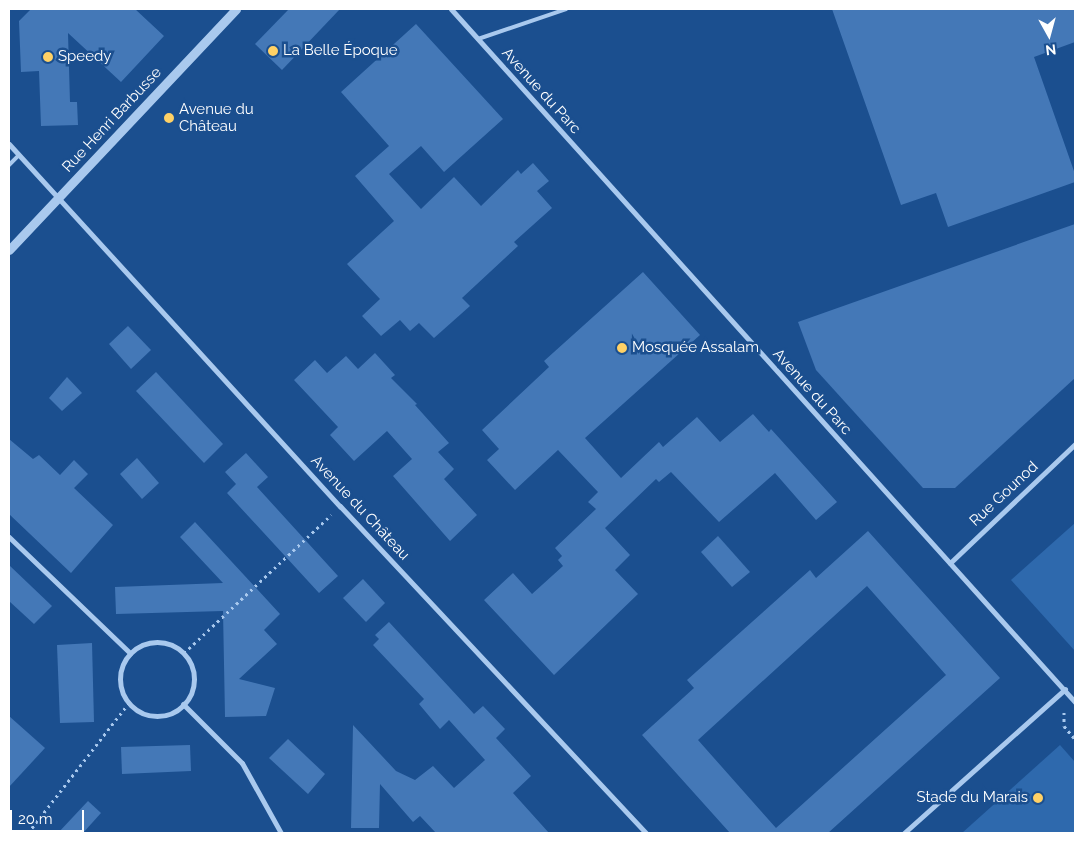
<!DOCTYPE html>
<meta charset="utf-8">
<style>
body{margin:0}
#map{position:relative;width:1084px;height:842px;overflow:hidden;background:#1b4f8f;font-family:Raleway,sans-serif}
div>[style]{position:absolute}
.green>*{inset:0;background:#2e69ad}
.building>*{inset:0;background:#4478b7}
.path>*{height:3px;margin-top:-1.5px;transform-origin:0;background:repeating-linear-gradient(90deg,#a9c9ee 0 2.5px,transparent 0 6.5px)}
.service>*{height:4px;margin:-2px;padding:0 2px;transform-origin:2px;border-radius:2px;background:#a9c9ee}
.minor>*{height:5px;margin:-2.5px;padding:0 2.5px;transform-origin:2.5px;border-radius:2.5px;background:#a9c9ee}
.minor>.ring{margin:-2.5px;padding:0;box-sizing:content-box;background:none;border:5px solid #a9c9ee;border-radius:50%}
.tertiary>*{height:9px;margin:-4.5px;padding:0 4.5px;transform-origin:4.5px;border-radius:4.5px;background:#a9c9ee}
.dots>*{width:14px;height:14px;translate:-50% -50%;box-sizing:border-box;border:2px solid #1b4f8f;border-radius:50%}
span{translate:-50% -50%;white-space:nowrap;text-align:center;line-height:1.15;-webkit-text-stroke:5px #1b4f8f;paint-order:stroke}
.poi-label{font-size:15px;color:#fff}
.left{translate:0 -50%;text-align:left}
.right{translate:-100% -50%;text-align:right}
.street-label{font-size:15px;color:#fff}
.frame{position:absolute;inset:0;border:10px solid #fff;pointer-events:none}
.north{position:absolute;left:1024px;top:10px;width:50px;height:50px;-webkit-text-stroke:4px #1b4f8f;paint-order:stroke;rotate:173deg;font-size:14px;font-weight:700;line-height:20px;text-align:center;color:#fff}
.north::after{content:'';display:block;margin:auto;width:18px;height:22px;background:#fff;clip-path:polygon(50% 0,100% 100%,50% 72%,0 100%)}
.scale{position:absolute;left:10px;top:810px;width:74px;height:22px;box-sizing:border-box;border:2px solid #fff;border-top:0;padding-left:6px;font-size:15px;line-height:18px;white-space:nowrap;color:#fff;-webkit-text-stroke:4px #1b4f8f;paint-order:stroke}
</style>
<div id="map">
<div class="green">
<div style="clip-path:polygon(1075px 523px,1075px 651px,1011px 580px)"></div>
<div style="clip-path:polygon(1060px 745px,1075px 762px,1075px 833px,962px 833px)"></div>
</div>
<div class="building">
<div style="clip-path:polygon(31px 9px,135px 9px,164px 36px,121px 82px,68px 33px,70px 102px,77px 102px,78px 125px,41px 126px,39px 71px,21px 72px,19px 21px)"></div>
<div style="clip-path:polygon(289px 9px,340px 9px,282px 70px,255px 44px)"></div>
<div style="clip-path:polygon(832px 9px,1075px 9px,1075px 42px,1034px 57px,1075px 174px,1075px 182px,948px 227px,936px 193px,901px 205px)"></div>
<div style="clip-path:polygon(416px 24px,503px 119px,444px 172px,421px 146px,389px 174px,421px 209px,454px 177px,481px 206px,518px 170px,521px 174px,533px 163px,549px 181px,537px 191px,552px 208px,514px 242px,518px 246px,462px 298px,470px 306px,434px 338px,419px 323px,410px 331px,400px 320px,381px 336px,362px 316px,380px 299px,347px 264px,394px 221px,355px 176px,389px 146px,341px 92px)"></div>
<div style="clip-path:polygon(1075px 224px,1075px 378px,955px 488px,923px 488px,816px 370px,798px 322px)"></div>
<div style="clip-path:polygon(643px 272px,700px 335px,585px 438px,621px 478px,659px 442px,663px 447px,697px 417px,720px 442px,753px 414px,769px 432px,771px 429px,837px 502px,816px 520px,775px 473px,719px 522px,671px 472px,659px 482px,656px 479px,605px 528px,630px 555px,615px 570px,638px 594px,554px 675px,484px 600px,513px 573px,532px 594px,563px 566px,558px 560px,562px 556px,555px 548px,596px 509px,588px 502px,598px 492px,558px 450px,515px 490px,487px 460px,499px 449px,482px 430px,549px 367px,544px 361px)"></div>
<div style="clip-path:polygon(128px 326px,151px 350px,131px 369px,109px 344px)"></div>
<div style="clip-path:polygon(375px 353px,395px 375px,391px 378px,417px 404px,415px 405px,449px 443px,438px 452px,454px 469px,444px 479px,477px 515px,450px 541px,393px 476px,412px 459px,387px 431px,354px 461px,330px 435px,338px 427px,294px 380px,315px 360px,327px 373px,346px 356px,358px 369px)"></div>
<div style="clip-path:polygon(156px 372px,223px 444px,204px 463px,136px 391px)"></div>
<div style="clip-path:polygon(67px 377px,82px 393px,62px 411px,49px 398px)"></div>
<div style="clip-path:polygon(9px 439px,33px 459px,39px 455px,60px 475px,74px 460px,88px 474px,74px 488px,113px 525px,71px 573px,9px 514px)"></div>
<div style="clip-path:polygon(246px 453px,268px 477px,257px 487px,338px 576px,319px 593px,227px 493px,236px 484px,225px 472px)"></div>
<div style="clip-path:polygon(137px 458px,159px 483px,142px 499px,120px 474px)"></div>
<div style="clip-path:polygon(195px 522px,280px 614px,264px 630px,277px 644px,239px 679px,275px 688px,266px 716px,225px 717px,223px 611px,116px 614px,115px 587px,223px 583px,180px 537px)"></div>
<div style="clip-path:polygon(evenodd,868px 531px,1000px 678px,828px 833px,730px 833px,642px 735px,694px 688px,687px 680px,810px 570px,816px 578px,868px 531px,867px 586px,946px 675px,776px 828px,698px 740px,867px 586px)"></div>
<div style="clip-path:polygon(718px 536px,750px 572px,732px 587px,701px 552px)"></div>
<div style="clip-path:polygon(9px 565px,52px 606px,34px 624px,9px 601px)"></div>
<div style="clip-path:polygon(363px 579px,385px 603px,366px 622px,343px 598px)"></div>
<div style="clip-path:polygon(389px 622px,474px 714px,483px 706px,505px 729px,496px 738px,531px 776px,513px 793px,549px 833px,436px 833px,420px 816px,413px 822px,380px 784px,379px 828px,351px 828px,353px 725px,396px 771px,415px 780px,433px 766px,454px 788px,485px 760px,449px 720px,440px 729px,419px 704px,424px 699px,373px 645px,379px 639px,375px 635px)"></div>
<div style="clip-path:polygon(92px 643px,94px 722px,60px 723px,57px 645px)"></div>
<div style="clip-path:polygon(9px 716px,45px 748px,9px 787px)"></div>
<div style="clip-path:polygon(288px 739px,325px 774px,308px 794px,269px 758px)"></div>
<div style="clip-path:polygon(190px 745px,191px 771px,122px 774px,121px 747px)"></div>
<div style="clip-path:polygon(88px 801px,101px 813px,83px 833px,58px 833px)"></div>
</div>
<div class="path">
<div style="left:184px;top:653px;width:202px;rotate:-43.2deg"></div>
<div style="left:1064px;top:712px;width:14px;rotate:90deg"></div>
<div style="left:1064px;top:726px;width:17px;rotate:50deg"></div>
<div style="left:28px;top:833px;width:165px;rotate:-52.2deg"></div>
</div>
<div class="service">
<div style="left:478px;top:39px;width:93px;rotate:-18.8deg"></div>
<div style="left:9px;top:165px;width:14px;rotate:-45deg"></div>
</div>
<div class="minor">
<div style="left:451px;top:9px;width:933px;rotate:48deg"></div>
<div style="left:9px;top:144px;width:491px;rotate:47.6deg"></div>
<div style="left:340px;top:506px;width:448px;rotate:46.9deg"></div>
<div style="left:9px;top:537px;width:168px;rotate:43.8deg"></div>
<div style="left:950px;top:563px;width:173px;rotate:-43.6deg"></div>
<div class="ring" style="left:120px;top:642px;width:69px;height:69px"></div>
<div style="left:183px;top:704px;width:83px;rotate:45deg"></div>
<div style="left:242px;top:763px;width:80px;rotate:60.9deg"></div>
<div style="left:904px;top:833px;width:216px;rotate:-41.8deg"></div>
</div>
<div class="tertiary">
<div style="left:9px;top:250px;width:331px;rotate:-46.7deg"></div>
</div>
<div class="dots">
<div style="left:273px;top:51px;background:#ffd166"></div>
<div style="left:48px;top:57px;background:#ffd166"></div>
<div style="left:169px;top:118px;background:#ffd166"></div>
<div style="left:622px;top:348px;background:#ffd166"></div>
<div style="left:1038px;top:798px;background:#ffd166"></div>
</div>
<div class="poi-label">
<span class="left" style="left:283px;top:51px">La Belle Époque</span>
<span class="left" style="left:58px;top:57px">Speedy</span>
<span class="left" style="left:179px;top:118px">Avenue du<br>Château</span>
<span class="left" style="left:632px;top:348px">Mosquée Assalam</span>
<span class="right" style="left:1028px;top:798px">Stade du Marais</span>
</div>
<div class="street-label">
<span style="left:541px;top:91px;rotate:48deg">Avenue du Parc</span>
<span style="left:112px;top:120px;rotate:-47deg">Rue Henri Barbusse</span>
<span style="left:812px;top:392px;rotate:48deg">Avenue du Parc</span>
<span style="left:1004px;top:494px;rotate:-43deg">Rue Gounod</span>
<span style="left:360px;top:508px;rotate:47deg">Avenue du Château</span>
</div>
<div class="frame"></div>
<div class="north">N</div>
<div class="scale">20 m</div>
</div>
